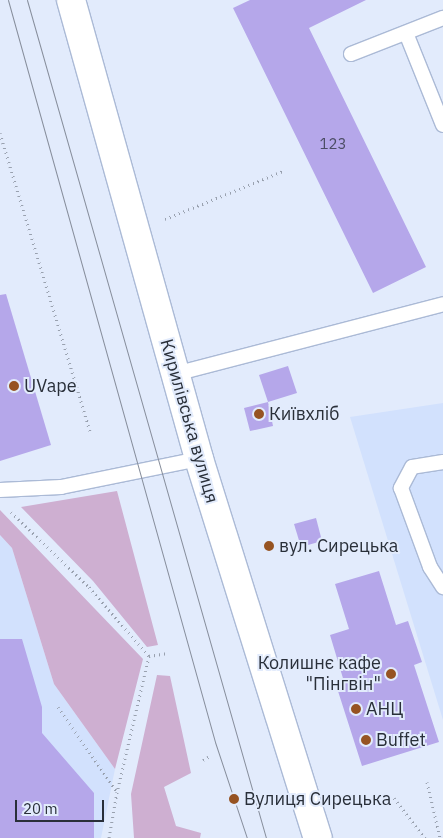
<!DOCTYPE html>
<meta charset="utf-8">
<style>
body{margin:0}
#map{position:relative;width:443px;height:838px;overflow:hidden;background:#e2ebfc;font-family:"IBM Plex Sans",sans-serif}
div>[style]{position:absolute}
.built>*{inset:0;background:#d2e1fd}
.green>*{inset:0;background:#ceafd1}
.building>*{inset:0;background:#b5a7ea}
.path>*{height:3px;margin-top:-1.5px;transform-origin:0;background:repeating-linear-gradient(90deg,#99a1af 0 1px,transparent 0 5px)}
.roads{filter:drop-shadow(1px 0 #abbad6) drop-shadow(-1px 0 #abbad6) drop-shadow(0 1px #abbad6) drop-shadow(0 -1px #abbad6)}
.lane>*{height:14px;margin:-7px;padding:0 7px;transform-origin:7px;border-radius:7px;background:#fff}
.secondary>*{height:28px;margin:-14px;padding:0 14px;transform-origin:14px;border-radius:14px;background:#fff}
.tram>*{height:1px;margin:-0.5px;padding:0 0.5px;transform-origin:0.5px;border-radius:0.5px;background:#878e9c}
.dots>*{width:14px;height:14px;translate:-50% -50%;box-sizing:border-box;border:2px solid #e2ebfc;border-radius:50%}
span{translate:-50% -50%;white-space:nowrap;text-align:center;line-height:1.15;-webkit-text-stroke:4px #e2ebfc;paint-order:stroke}
.number-label{font-size:15px;color:#4c4d65}
.number-label span{-webkit-text-stroke-width:0}
.poi-label{font-size:18px;color:#292f39}
.left{translate:0 -50%;text-align:left}
.right{translate:-100% -50%;text-align:right}
.street-label{font-size:18px;color:#292f39}
.scale{position:absolute;left:15px;top:800px;width:89px;height:22px;box-sizing:border-box;border:2px solid #292f39;border-top:0;padding-left:6px;font-size:15px;line-height:18px;white-space:nowrap;color:#292f39;-webkit-text-stroke:4px #e2ebfc;paint-order:stroke}
</style>
<div id="map">
<div class="built">
<div style="clip-path:polygon(443px 403px,443px 720px,350px 417px)"></div>
<div style="clip-path:polygon(0 535px,12px 548px,54px 684px,115px 769px,101px 838px,0 838px)"></div>
</div>
<div class="green">
<div style="clip-path:polygon(117px 491px,158px 645px,147px 647px,93px 581px,21px 507px)"></div>
<div style="clip-path:polygon(0 510px,143px 659px,115px 769px,54px 684px,12px 548px,0 535px)"></div>
<div style="clip-path:polygon(157px 675px,170px 676px,191px 773px,164px 787px,176px 826px,201px 833px,200px 838px,134px 838px,131px 794px)"></div>
</div>
<div class="building">
<div style="clip-path:polygon(250px 0,366px 0,309px 28px,426px 267px,373px 293px,233px 8px)"></div>
<div style="clip-path:polygon(6px 294px,51px 445px,0 461px,0 295px)"></div>
<div style="clip-path:polygon(288px 366px,297px 393px,268px 402px,259px 375px)"></div>
<div style="clip-path:polygon(268px 402px,273px 426px,250px 431px,244px 408px)"></div>
<div style="clip-path:polygon(316px 518px,322px 541px,301px 547px,294px 524px)"></div>
<div style="clip-path:polygon(379px 571px,396px 625px,408px 621px,422px 662px,414px 665px,439px 742px,362px 766px,337px 688px,345px 685px,330px 635px,349px 629px,335px 584px)"></div>
<div style="clip-path:polygon(0 639px,22px 639px,42px 707px,42px 733px,94px 793px,94px 838px,0 838px)"></div>
</div>
<div class="path">
<div style="left:0;top:133px;width:311px;rotate:73.2deg"></div>
<div style="left:165px;top:219px;width:127px;rotate:-22.1deg"></div>
<div style="left:11px;top:512px;width:108px;rotate:43.9deg"></div>
<div style="left:89px;top:587px;width:91px;rotate:49deg"></div>
<div style="left:149px;top:656px;width:140px;rotate:103.2deg"></div>
<div style="left:149px;top:656px;width:19px;rotate:-9deg"></div>
<div style="left:58px;top:707px;width:103px;rotate:55.2deg"></div>
<div style="left:117px;top:792px;width:47px;rotate:99.9deg"></div>
<div style="left:203px;top:760px;width:8px;rotate:-30deg"></div>
<div style="left:427px;top:782px;width:57px;rotate:76.9deg"></div>
<div style="left:394px;top:798px;width:51px;rotate:52.2deg"></div>
</div>
<div class="roads">
<div class="lane">
<div style="left:406px;top:33px;width:99px;rotate:68.1deg"></div>
<div style="left:351px;top:54px;width:99px;rotate:-21.4deg"></div>
<div style="left:175px;top:374px;width:277px;rotate:-14.6deg"></div>
<div style="left:443px;top:462px;width:31px;rotate:171deg"></div>
<div style="left:412px;top:467px;width:24px;rotate:118deg"></div>
<div style="left:401px;top:488px;width:84px;rotate:69.8deg"></div>
<div style="left:430px;top:567px;width:24px;rotate:57deg"></div>
<div style="left:0;top:490px;width:61px;rotate:-2.8deg"></div>
<div style="left:61px;top:487px;width:141px;rotate:-11.5deg"></div>
</div>
<div class="secondary">
<div style="left:71px;top:0;width:477px;rotate:74.4deg"></div>
<div style="left:199px;top:459px;width:397px;rotate:72.6deg"></div>
</div>
</div>
<div class="tram">
<div style="left:8px;top:0;width:770px;rotate:74.41deg"></div>
<div style="left:215px;top:742px;width:101px;rotate:71.6deg"></div>
<div style="left:27px;top:0;width:871px;rotate:74.08deg"></div>
</div>
<div class="dots">
<div style="left:14px;top:386px;background:#965322"></div>
<div style="left:259px;top:414px;background:#965322"></div>
<div style="left:269px;top:546px;background:#965322"></div>
<div style="left:391px;top:674px;background:#965322"></div>
<div style="left:356px;top:709px;background:#965322"></div>
<div style="left:366px;top:740px;background:#965322"></div>
<div style="left:234px;top:799px;background:#965322"></div>
</div>
<div class="number-label">
<span style="left:333px;top:144px">123</span>
</div>
<div class="poi-label">
<span class="left" style="left:24px;top:386px">UVape</span>
<span class="left" style="left:269px;top:414px">Київхліб</span>
<span class="left" style="left:279px;top:546px">вул. Сирецька</span>
<span class="right" style="left:381px;top:674px">Колишнє кафе<br>"Пінгвін"</span>
<span class="left" style="left:366px;top:709px">АНЦ</span>
<span class="left" style="left:376px;top:740px">Buffet</span>
<span class="left" style="left:244px;top:799px">Вулиця Сирецька</span>
</div>
<div class="street-label">
<span style="left:189px;top:421px;rotate:74deg">Кирилівська вулиця</span>
</div>
<div class="scale">20 m</div>
</div>
